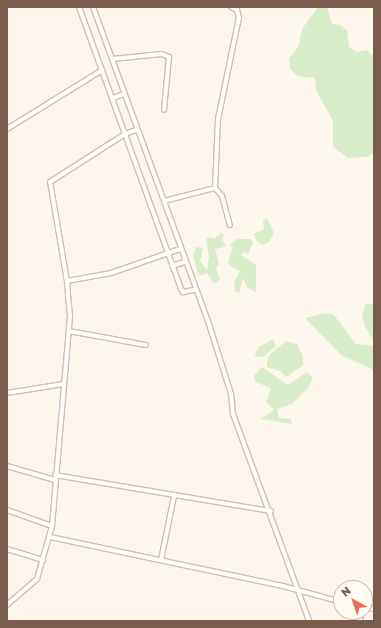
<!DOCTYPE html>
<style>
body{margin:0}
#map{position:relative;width:381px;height:628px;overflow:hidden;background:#fdf6ec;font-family:"Golos Text",sans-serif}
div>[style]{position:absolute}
.green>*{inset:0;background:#d8ecc9}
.roads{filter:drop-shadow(1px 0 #d1beb0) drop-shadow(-1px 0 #d1beb0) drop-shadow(0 1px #d1beb0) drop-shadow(0 -1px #d1beb0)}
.minor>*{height:4px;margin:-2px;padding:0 2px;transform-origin:2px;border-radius:2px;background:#fff}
span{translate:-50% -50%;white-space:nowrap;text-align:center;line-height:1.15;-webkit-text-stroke:3px #fffaf3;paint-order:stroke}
.frame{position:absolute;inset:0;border:8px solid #7a5c4d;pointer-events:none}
.north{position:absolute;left:333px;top:580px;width:40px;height:40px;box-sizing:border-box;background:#fffaf3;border:1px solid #cabbb1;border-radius:50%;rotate:320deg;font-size:11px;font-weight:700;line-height:16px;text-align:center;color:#7a5c4d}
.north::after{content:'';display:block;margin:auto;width:14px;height:18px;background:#e76f51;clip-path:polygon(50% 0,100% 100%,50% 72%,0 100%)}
</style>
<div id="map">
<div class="green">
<div style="clip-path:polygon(318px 7px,327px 7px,332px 24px,340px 25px,347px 30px,349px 47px,357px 52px,367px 50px,374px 57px,374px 153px,366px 157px,348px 158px,333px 147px,333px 121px,316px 90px,315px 78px,297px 76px,290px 69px,289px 59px,299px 45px,302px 29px)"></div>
<div style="clip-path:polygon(267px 218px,274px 233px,269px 242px,263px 245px,257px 242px,254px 234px,264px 229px,263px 220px)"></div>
<div style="clip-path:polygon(221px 233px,224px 235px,222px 240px,226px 246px,215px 249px,219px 263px,216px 269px,220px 279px,214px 284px,207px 273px,199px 276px,193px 256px,196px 247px,203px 248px,200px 261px,207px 270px,209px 257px,206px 239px,210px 237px,214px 239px)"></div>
<div style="clip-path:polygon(238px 239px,251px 239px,253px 243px,248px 254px,244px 252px,241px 255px,256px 265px,256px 292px,248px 288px,243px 278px,239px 293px,235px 291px,234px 283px,240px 271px,229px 265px,228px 261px,233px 248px,230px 244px)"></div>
<div style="clip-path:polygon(366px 304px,374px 304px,374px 342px,364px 324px,362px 314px)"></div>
<div style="clip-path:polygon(325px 313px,334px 315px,356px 344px,374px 346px,374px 370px,341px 355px,305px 318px)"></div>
<div style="clip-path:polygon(273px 339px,276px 346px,263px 357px,254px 356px,259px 347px)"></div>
<div style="clip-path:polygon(286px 341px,297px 344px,303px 357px,303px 365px,286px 377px,280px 371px,267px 367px,267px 363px,269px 355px)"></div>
<div style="clip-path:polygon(262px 367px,288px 385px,307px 372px,313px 378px,308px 388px,292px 404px,277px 409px,279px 418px,291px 419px,292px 424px,261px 419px,274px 410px,266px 402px,271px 389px,255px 381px,254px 376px)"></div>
</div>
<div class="roads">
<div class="minor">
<div style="left:79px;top:7px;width:300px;rotate:70.1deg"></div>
<div style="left:181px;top:289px;width:4px;rotate:56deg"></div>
<div style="left:183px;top:292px;width:11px;rotate:-10deg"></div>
<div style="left:93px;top:7px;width:334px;rotate:69.9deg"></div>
<div style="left:208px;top:321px;width:77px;rotate:72.5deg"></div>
<div style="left:231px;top:394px;width:20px;rotate:84deg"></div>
<div style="left:233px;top:414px;width:221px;rotate:69.8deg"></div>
<div style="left:112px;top:59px;width:50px;rotate:-5.7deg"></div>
<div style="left:162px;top:54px;width:8px;rotate:23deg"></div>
<div style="left:169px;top:57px;width:53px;rotate:95.4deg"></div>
<div style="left:113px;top:98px;width:12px;rotate:-20deg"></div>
<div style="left:7px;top:129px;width:112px;rotate:-31.8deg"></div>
<div style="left:215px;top:188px;width:11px;rotate:49deg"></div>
<div style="left:222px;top:196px;width:30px;rotate:75deg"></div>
<div style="left:164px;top:201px;width:53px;rotate:-14.3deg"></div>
<div style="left:215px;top:188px;width:69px;rotate:-87.5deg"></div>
<div style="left:218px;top:119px;width:103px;rotate:-78.3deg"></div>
<div style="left:239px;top:18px;width:8px;rotate:-104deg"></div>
<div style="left:237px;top:10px;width:7px;rotate:-153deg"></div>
<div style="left:172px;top:266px;width:13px;rotate:-18deg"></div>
<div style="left:67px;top:281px;width:45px;rotate:-10.3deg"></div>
<div style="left:111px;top:273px;width:73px;rotate:-19.2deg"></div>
<div style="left:69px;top:331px;width:78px;rotate:10.3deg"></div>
<div style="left:7px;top:393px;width:57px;rotate:-9.1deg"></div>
<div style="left:7px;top:466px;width:50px;rotate:16.3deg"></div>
<div style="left:55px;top:475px;width:219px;rotate:9.5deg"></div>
<div style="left:7px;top:510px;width:48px;rotate:19.6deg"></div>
<div style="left:50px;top:537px;width:238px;rotate:11.9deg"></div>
<div style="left:283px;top:586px;width:60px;rotate:15.4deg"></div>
<div style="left:7px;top:549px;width:38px;rotate:17deg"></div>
<div style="left:161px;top:560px;width:65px;rotate:-78.5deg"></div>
<div style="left:7px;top:605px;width:40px;rotate:-41deg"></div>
<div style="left:37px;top:579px;width:55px;rotate:-74.2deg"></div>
<div style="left:52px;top:526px;width:210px;rotate:-85.1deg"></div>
<div style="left:70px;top:317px;width:36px;rotate:-95deg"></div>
<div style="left:67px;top:281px;width:100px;rotate:-99.7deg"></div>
<div style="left:50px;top:182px;width:89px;rotate:-32.6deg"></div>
<div style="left:125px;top:134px;width:12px;rotate:-20deg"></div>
<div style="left:365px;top:607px;width:9px;rotate:13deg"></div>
<div style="left:360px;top:621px;width:9px;rotate:-84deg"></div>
</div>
</div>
<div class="frame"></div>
<div class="north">N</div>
</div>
